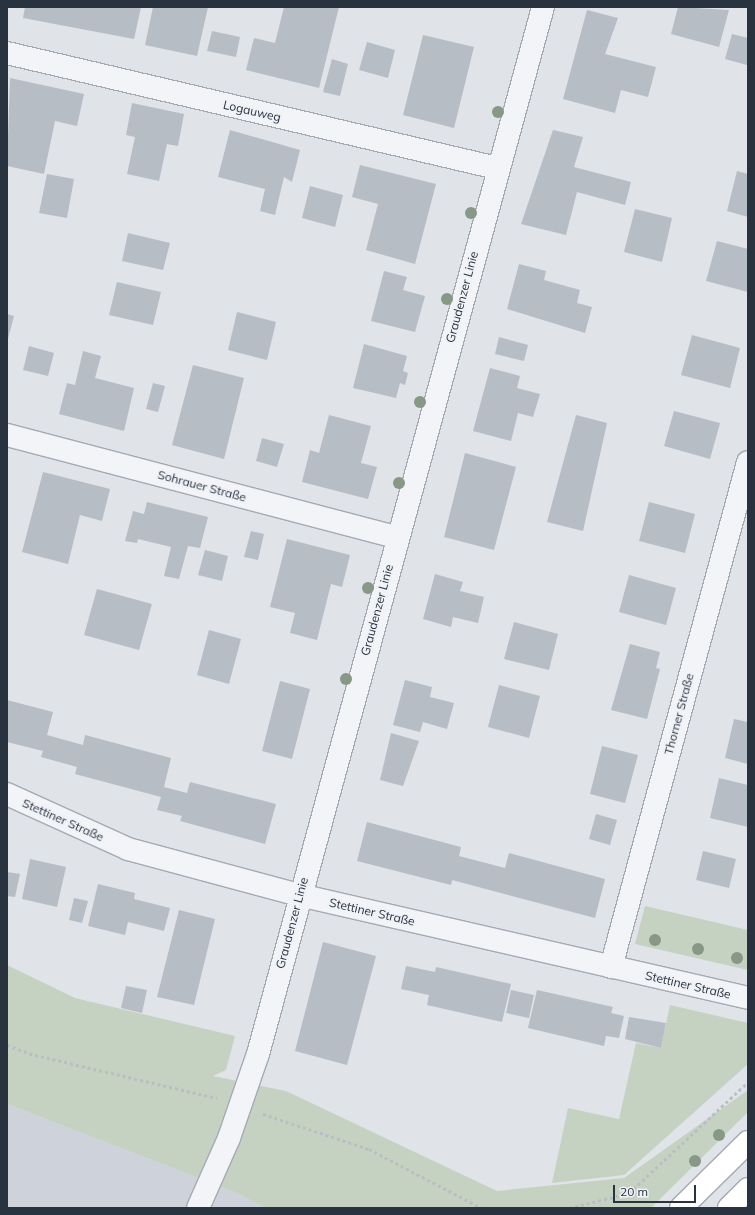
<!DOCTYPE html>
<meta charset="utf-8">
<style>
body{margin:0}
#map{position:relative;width:755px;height:1215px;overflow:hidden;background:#e0e3e8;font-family:Mulish,sans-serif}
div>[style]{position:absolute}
.built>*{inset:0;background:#ced2da}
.green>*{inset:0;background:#c6d2c1}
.building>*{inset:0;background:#b7bdc5}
.path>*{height:2.5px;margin-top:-1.25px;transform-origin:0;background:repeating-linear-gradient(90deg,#babec3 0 3px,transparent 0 6px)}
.roads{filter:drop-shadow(1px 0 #a5aab2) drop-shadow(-1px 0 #a5aab2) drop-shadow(0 1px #a5aab2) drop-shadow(0 -1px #a5aab2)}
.minor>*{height:22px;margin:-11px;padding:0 11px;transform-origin:11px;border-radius:11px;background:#f2f4f7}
.primary>*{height:22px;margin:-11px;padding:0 11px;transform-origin:11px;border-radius:11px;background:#fff}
.trees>*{width:12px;height:12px;margin:-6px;border-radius:50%;background:#879886}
span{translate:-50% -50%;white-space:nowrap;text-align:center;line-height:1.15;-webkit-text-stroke:3.5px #eff2f6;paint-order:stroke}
.street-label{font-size:12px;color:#29323f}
.frame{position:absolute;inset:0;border:8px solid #29323f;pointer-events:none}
.scale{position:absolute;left:613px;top:1185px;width:83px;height:18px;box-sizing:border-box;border:2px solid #29323f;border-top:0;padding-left:5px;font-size:12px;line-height:14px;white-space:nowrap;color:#29323f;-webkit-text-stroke:3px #eff2f6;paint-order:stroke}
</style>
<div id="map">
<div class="built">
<div style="clip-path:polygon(7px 1104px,237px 1193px,265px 1208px,7px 1208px)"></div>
</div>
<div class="green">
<div style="clip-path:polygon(645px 906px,748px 930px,748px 970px,635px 944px)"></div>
<div style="clip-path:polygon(7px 965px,75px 998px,235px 1036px,226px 1070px,213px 1076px,286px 1091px,497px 1191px,624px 1178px,748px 1090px,748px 1112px,651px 1208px,265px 1208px,237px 1193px,7px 1104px)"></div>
<div style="clip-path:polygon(670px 1005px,748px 1023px,748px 1064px,624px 1175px,552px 1183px,568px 1108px,619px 1119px,636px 1043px,661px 1048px)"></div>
</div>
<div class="building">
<div style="clip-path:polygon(25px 7px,141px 7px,134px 39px,23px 18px)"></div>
<div style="clip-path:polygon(153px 7px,208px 7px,197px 56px,145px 45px)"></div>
<div style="clip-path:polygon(284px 7px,339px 7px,319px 88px,246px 70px,254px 38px,275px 43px)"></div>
<div style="clip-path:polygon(678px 7px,729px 10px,719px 47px,671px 34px)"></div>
<div style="clip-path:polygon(587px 10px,618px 18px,605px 54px,656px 67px,648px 97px,621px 90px,615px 113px,563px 99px)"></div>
<div style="clip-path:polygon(212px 31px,240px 37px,236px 57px,207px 51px)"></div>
<div style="clip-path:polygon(732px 34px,748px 38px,747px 65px,725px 59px)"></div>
<div style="clip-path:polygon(423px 35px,474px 47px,454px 128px,403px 115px)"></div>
<div style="clip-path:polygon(367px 42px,395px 50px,388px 78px,359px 70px)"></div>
<div style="clip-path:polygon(332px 59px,348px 64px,340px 96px,323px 92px)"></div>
<div style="clip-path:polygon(10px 78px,84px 94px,77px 126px,55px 121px,44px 174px,7px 166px)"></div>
<div style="clip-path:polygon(132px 103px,184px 114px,178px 146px,167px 144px,159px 181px,127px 174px,135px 137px,126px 135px)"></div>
<div style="clip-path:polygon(230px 130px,300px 150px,292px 182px,284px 177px,275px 215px,260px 211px,265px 189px,218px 177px)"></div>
<div style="clip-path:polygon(553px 130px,583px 137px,574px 167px,631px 182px,625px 205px,577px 192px,566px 235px,521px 224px)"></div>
<div style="clip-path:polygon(360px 165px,436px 184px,415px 264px,366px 250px,378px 204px,352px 197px)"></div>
<div style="clip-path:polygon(737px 171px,748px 174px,748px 217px,727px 211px)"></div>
<div style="clip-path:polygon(47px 174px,74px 179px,67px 218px,39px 213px)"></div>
<div style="clip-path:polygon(310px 186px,343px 195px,335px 227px,302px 218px)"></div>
<div style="clip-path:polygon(635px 209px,672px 218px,662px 262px,624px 252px)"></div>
<div style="clip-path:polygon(128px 233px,170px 243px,163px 270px,122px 261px)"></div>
<div style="clip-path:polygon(717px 241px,748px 249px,748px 292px,706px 281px)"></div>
<div style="clip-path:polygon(519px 264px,546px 271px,544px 280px,580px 290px,577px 303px,592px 307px,585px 333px,507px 309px)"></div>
<div style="clip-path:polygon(384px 271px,407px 277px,403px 290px,425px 296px,415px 332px,371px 321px)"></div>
<div style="clip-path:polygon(117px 282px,161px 292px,153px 325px,109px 315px)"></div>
<div style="clip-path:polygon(237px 312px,276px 322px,267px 360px,228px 350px)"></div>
<div style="clip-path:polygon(7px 314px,14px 316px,8px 339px,7px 339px)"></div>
<div style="clip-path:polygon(692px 335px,740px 348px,730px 388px,681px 375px)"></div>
<div style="clip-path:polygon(499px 337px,528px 345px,524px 361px,495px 354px)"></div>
<div style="clip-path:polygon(364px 344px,407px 356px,403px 371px,408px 373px,405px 385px,400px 383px,396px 398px,353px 388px)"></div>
<div style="clip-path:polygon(29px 346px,54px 353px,48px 376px,23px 370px)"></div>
<div style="clip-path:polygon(83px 351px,101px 356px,95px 378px,134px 388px,124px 431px,59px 414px,67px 383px,75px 385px)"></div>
<div style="clip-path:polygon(193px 365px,244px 378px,224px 459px,172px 445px)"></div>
<div style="clip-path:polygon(490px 368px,520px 376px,517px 388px,540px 394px,533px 417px,518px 413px,511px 441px,473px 431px)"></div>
<div style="clip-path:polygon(153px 383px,165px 386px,158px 412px,146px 409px)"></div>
<div style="clip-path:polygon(674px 411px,720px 423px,710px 459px,664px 446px)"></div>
<div style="clip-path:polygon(329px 415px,371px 426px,361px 463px,377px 467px,368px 499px,302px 482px,310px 450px,319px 453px)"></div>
<div style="clip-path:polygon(576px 415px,607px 423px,583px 531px,547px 522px)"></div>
<div style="clip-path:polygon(262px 438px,284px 444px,277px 467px,256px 461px)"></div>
<div style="clip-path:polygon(465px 453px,516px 467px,494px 550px,444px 537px)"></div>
<div style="clip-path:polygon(43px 472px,110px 489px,102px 521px,80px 515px,68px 564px,22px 552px)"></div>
<div style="clip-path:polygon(147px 502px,208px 517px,200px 548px,188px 546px,179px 579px,164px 576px,171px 547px,138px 539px,137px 543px,125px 541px,133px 511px,144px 514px)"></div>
<div style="clip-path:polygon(649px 502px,695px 514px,685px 553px,639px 541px)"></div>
<div style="clip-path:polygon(251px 531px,264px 534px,258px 560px,244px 557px)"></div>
<div style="clip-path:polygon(287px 539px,350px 555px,342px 587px,331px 584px,317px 640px,290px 633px,295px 613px,270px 607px)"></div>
<div style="clip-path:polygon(205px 550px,228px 556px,222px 581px,198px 575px)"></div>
<div style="clip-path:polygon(435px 574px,463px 582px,460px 591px,484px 597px,478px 623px,453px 617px,451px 627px,423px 619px)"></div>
<div style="clip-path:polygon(629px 575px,676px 588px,666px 625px,619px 612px)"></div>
<div style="clip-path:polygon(97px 589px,152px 604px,139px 650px,84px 635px)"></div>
<div style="clip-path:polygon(514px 622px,558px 634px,549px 670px,504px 659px)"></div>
<div style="clip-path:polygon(209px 630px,241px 639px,229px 684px,197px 675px)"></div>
<div style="clip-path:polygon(630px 644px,660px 652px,656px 668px,660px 669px,647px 719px,611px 710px)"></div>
<div style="clip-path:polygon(405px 680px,432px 687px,430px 697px,454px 703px,447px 729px,423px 722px,420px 732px,393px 725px)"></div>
<div style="clip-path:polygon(280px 681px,310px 689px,292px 759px,262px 751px)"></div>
<div style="clip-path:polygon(499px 685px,540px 696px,529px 738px,488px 727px)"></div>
<div style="clip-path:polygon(7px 700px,53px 712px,47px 735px,83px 745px,85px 735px,171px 758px,164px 787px,187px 793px,190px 782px,276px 804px,265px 844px,180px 821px,182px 816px,157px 810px,161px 797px,75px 774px,77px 767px,41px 757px,43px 751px,7px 742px)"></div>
<div style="clip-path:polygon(734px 719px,748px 722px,748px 764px,725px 758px)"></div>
<div style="clip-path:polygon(391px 733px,419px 741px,403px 786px,380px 780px)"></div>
<div style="clip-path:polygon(602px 746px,638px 755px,625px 803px,590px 794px)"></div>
<div style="clip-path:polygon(719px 778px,748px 785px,748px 827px,710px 818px)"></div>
<div style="clip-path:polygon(596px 814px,617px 820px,610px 845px,589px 839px)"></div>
<div style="clip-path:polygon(367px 822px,461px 847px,459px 856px,505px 868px,509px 853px,605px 879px,595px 918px,452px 880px,451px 885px,357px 861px)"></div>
<div style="clip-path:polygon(703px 851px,736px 859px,729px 888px,696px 880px)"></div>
<div style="clip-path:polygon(30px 859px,66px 867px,57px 907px,22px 899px)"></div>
<div style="clip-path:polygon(7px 872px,20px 874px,15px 897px,7px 896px)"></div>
<div style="clip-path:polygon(98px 884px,135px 893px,134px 899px,170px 908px,164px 931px,128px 922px,125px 935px,88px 926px)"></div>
<div style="clip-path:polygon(74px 898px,88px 901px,82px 923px,69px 920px)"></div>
<div style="clip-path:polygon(179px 910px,215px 919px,194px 1005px,157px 997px)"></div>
<div style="clip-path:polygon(323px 942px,376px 956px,347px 1065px,295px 1051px)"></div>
<div style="clip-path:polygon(406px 966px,435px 972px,436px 967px,511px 984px,502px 1022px,427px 1005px,429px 995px,401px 989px)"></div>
<div style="clip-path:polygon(126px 986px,147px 990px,142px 1013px,121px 1008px)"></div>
<div style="clip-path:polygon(511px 990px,534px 995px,529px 1018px,506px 1013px)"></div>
<div style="clip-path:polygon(537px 990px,613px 1007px,611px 1013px,624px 1016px,619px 1038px,606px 1036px,604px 1046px,528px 1028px)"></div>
<div style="clip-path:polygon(629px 1017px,666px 1023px,661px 1048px,625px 1039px)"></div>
</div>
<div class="path">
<div style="left:7px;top:1045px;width:30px;rotate:20deg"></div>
<div style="left:35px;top:1055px;width:187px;rotate:13.3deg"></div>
<div style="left:263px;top:1114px;width:112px;rotate:18.3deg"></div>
<div style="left:369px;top:1149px;width:127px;rotate:27.6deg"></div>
<div style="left:569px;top:1208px;width:62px;rotate:-14deg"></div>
<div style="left:629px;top:1193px;width:163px;rotate:-43deg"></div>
</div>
<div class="roads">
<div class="minor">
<div style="left:7px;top:53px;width:503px;rotate:13.21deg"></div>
<div style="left:7px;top:435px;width:403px;rotate:14.7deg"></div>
<div style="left:7px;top:794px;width:133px;rotate:24.4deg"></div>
<div style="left:128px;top:849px;width:177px;rotate:15.1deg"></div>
<div style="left:299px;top:895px;width:461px;rotate:12.9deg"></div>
<div style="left:611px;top:967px;width:523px;rotate:-74.82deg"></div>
<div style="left:198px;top:1208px;width:77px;rotate:-66.1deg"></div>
<div style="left:229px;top:1138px;width:89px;rotate:-71deg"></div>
<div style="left:258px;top:1054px;width:1085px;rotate:-74.77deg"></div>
</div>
<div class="primary">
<div style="left:681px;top:1208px;width:94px;rotate:-44.6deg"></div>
<div style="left:729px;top:1208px;width:27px;rotate:-45deg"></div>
</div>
</div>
<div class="trees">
<div style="left:498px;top:112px"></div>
<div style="left:471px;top:213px"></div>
<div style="left:447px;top:299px"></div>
<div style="left:420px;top:402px"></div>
<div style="left:399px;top:483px"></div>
<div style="left:368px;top:588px"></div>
<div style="left:346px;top:679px"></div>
<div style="left:655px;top:940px"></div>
<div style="left:698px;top:949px"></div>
<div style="left:737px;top:958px"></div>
<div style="left:719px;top:1135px"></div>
<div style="left:695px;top:1161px"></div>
</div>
<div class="street-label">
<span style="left:252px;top:111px;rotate:13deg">Logauweg</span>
<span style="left:462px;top:297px;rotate:-75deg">Graudenzer Linie</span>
<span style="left:202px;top:486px;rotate:15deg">Sohrauer Straße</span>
<span style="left:377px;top:610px;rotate:-75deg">Graudenzer Linie</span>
<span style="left:679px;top:714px;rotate:-75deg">Thorner Straße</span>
<span style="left:63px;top:820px;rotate:24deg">Stettiner Straße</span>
<span style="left:372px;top:912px;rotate:13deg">Stettiner Straße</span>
<span style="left:292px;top:923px;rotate:-75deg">Graudenzer Linie</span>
<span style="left:688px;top:985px;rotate:13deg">Stettiner Straße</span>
</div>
<div class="frame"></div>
<div class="scale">20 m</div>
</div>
